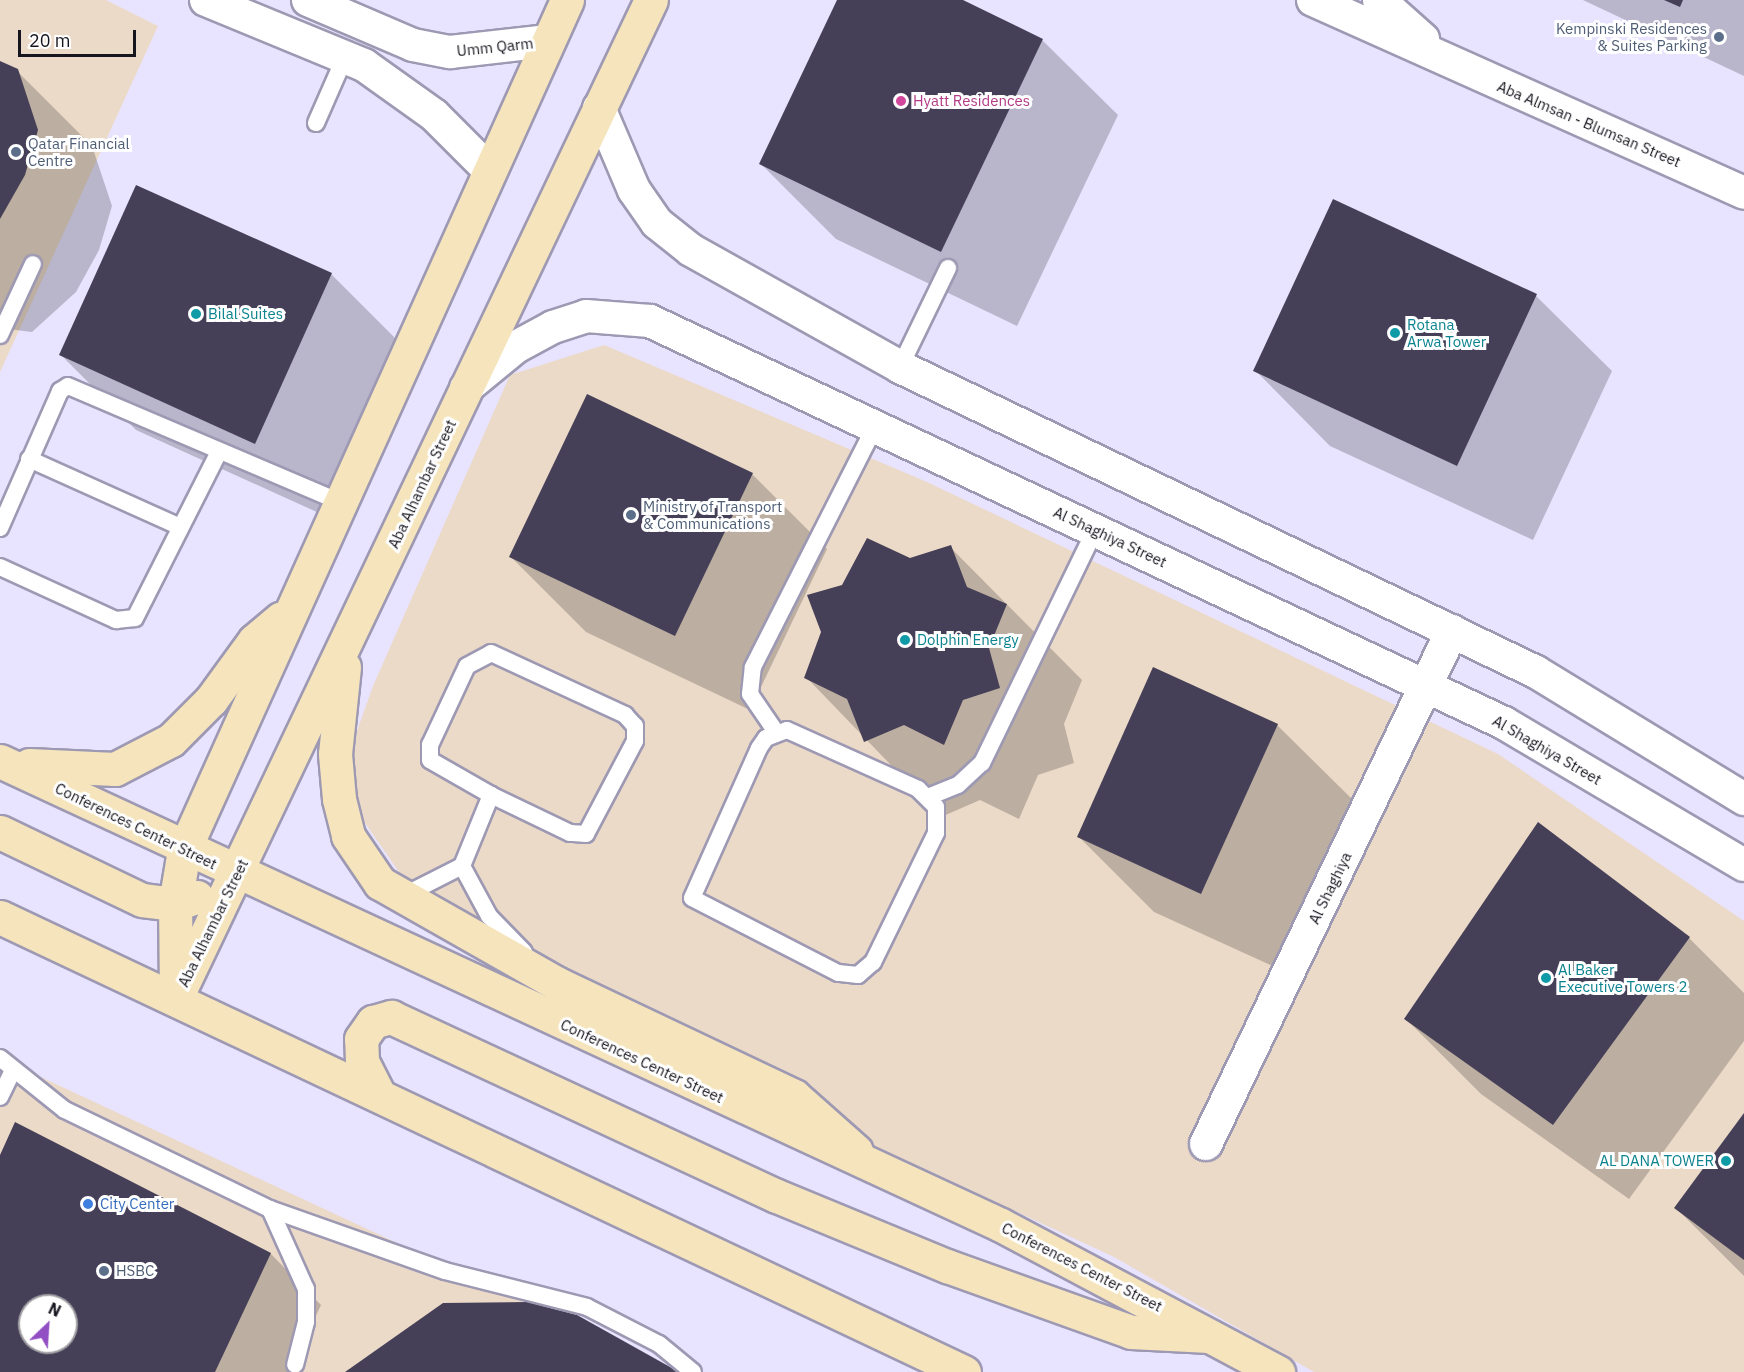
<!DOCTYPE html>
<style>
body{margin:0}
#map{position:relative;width:1744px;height:1372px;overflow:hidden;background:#e8e3fe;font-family:"IBM Plex Sans",sans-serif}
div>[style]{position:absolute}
.commercial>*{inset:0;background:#ecdac9}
.shadow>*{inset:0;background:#0003}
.building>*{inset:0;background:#454057}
.roads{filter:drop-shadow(2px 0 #9e99b3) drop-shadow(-2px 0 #9e99b3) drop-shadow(0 2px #9e99b3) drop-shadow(0 -2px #9e99b3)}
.lane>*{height:16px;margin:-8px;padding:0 8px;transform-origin:8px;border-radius:8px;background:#fff}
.street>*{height:32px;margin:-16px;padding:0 16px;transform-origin:16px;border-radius:16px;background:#fff}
.secondary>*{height:33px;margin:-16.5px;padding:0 16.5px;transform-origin:16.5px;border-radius:16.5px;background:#f6e5bc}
.dots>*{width:16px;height:16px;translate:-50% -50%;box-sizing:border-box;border:3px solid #fff;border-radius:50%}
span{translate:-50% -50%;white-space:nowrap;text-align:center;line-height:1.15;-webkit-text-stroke:6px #fff;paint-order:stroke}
.service-label{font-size:15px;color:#4e5e75}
.right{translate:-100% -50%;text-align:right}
.left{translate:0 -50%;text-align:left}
.street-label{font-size:15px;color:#17151e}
.hotel-label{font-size:15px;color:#b23c85}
.culture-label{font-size:15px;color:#0d838f}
.shop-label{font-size:15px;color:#366cbe}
.north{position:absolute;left:18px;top:1294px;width:60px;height:60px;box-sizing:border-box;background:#fff;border:2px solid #a2a1a5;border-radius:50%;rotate:25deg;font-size:16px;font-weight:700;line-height:24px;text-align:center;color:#17151e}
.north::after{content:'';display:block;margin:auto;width:21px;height:27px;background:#924fc4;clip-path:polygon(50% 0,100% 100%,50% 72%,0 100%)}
.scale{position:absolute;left:18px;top:30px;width:118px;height:27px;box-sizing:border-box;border:3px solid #17151e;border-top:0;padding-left:8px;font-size:18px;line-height:21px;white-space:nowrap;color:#17151e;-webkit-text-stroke:4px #fff;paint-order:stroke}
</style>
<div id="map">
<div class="commercial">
<div style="clip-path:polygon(0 0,106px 0,158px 26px,0 372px)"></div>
<div style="clip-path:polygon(604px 345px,927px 482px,1498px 754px,1744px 921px,1744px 1372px,1314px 1372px,1114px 1257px,637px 1036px,408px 885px,338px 784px,373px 686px,510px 375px)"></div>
<div style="clip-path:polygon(evenodd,0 1058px,674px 1372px,0 1372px,0 1058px,30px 1306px,66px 1306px,66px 1342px,30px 1342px,30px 1306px)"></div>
</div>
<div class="shadow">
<div style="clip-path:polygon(839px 0,959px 0,1042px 40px,1118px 115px,1017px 326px,836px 239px,761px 164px)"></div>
<div style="clip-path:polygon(1583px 0,1744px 0,1744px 76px)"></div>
<div style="clip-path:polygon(0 63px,17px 71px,92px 146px,112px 206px,99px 250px,76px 292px,32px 332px,0 328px)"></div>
<div style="clip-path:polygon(1334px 201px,1536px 296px,1612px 371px,1533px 540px,1330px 446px,1255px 370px)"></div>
<div style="clip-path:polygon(331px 274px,406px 349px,330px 518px,136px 430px,61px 355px)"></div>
<div style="clip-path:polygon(752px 474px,827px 549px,750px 710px,586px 632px,511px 557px)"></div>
<div style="clip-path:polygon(950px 547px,1082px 680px,1064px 724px,1074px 763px,1038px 775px,1019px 819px,980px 800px,941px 817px,806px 677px,843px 587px)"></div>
<div style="clip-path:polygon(1277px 725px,1353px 800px,1277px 968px,1154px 912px,1079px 837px)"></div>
<div style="clip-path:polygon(1689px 938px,1744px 993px,1744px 1041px,1629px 1199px,1481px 1094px,1406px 1019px)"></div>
<div style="clip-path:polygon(1744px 1116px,1744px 1276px,1676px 1208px)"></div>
<div style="clip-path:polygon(evenodd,16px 1124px,271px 1254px,321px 1305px,290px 1372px,0 1372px,0 1159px,16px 1124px,30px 1306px,66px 1306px,66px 1342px,30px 1342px,30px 1306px)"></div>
<div style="clip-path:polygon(576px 1316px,677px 1372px,348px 1372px)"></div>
</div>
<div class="building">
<div style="clip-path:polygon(837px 0,963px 0,1043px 39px,941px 252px,759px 164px)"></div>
<div style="clip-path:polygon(1664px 0,1683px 0,1680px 7px)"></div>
<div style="clip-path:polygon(0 61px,18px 69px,38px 130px,25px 175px,0 219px)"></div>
<div style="clip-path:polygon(136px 185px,332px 273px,255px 444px,59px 355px)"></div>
<div style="clip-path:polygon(1333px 199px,1537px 294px,1457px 466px,1253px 371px)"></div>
<div style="clip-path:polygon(587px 394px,753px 473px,675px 636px,509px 557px)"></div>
<div style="clip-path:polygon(867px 538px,910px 558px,951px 545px,967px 587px,1007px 604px,989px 648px,1000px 688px,963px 700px,944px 745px,904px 725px,864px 742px,847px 699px,804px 678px,821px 632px,807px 595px,842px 585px)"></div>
<div style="clip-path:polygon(1153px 667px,1278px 724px,1201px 894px,1077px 837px)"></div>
<div style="clip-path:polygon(1538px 822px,1690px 937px,1553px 1125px,1404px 1019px)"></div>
<div style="clip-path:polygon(1744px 1113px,1744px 1260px,1674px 1208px)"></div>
<div style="clip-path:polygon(evenodd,15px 1122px,271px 1253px,215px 1372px,0 1372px,0 1155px,15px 1122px,30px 1306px,66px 1306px,66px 1342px,30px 1342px,30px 1306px)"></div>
<div style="clip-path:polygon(528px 1302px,577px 1315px,679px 1372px,345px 1372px,443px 1303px)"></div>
</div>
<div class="roads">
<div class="lane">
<div style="left:316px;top:123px;width:72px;rotate:-66.3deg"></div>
<div style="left:0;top:335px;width:78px;rotate:-65.1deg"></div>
<div style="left:900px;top:367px;width:110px;rotate:-64.1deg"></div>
<div style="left:29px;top:459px;width:166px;rotate:24.2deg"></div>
<div style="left:0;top:528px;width:150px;rotate:-66.3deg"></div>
<div style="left:60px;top:391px;width:9px;rotate:-32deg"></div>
<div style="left:68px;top:386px;width:293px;rotate:23.1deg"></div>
<div style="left:0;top:567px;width:128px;rotate:24.6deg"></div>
<div style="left:116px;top:620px;width:19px;rotate:-6deg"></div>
<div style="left:135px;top:618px;width:186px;rotate:-63.2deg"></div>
<div style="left:491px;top:653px;width:148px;rotate:24.8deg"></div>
<div style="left:625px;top:715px;width:15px;rotate:48deg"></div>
<div style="left:635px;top:726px;width:15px;rotate:90deg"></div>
<div style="left:635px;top:741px;width:105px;rotate:117.8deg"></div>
<div style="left:586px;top:834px;width:16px;rotate:-176deg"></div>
<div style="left:570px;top:833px;width:88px;rotate:-154.3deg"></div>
<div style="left:491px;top:795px;width:70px;rotate:-150.2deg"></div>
<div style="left:430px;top:760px;width:15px;rotate:-90deg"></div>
<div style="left:430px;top:745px;width:87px;rotate:-64.9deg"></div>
<div style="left:467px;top:666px;width:27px;rotate:-28deg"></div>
<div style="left:787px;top:730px;width:144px;rotate:24.2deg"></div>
<div style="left:918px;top:789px;width:25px;rotate:45deg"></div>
<div style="left:936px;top:807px;width:26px;rotate:90deg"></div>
<div style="left:936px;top:833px;width:144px;rotate:116deg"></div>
<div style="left:873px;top:962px;width:20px;rotate:139deg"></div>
<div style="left:858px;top:975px;width:20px;rotate:-174deg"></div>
<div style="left:838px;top:973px;width:164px;rotate:-152.8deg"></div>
<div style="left:692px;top:898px;width:164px;rotate:-65.9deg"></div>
<div style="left:759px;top:748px;width:12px;rotate:-55deg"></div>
<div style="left:766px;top:738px;width:22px;rotate:-21deg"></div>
<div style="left:776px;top:732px;width:46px;rotate:-124.4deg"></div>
<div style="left:750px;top:694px;width:27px;rotate:-84deg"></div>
<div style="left:753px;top:667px;width:271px;rotate:-63.1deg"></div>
<div style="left:928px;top:797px;width:32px;rotate:-22deg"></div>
<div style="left:958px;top:785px;width:33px;rotate:-43deg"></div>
<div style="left:982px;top:763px;width:259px;rotate:-64.1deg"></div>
<div style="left:462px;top:866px;width:57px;rotate:61.6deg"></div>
<div style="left:489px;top:916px;width:50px;rotate:45.8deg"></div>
<div style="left:403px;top:896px;width:66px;rotate:-27deg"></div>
<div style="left:462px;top:866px;width:77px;rotate:-67.8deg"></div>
<div style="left:0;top:1058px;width:83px;rotate:38.7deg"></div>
<div style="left:65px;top:1110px;width:228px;rotate:25.8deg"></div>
<div style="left:270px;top:1209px;width:186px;rotate:19.5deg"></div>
<div style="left:445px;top:1271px;width:146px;rotate:14.2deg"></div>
<div style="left:587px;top:1307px;width:81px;rotate:27.2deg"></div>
<div style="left:659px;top:1344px;width:44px;rotate:39.5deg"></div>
<div style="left:0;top:1097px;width:30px;rotate:-64deg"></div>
<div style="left:270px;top:1209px;width:88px;rotate:65.8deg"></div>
<div style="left:306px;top:1289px;width:33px;rotate:90deg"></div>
<div style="left:306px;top:1322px;width:44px;rotate:104.3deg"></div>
</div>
<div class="street">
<div style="left:206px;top:0;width:171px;rotate:22.4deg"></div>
<div style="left:364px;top:65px;width:86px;rotate:35.5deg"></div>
<div style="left:434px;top:115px;width:75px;rotate:45deg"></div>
<div style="left:308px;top:0;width:114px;rotate:23.2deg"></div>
<div style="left:413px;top:45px;width:38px;rotate:11deg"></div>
<div style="left:450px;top:52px;width:99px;rotate:-6.4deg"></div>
<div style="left:1313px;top:0;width:472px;rotate:24.1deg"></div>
<div style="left:1379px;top:0;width:59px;rotate:41.6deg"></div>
<div style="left:599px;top:108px;width:89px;rotate:66.9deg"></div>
<div style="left:634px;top:190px;width:40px;rotate:55.1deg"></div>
<div style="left:657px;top:223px;width:43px;rotate:38.5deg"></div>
<div style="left:691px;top:250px;width:240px;rotate:29.2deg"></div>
<div style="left:900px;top:367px;width:705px;rotate:25.62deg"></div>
<div style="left:1536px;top:672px;width:244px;rotate:31.4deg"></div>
<div style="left:466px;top:388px;width:65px;rotate:-39.4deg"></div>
<div style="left:516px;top:347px;width:42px;rotate:-28.4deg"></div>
<div style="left:553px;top:327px;width:35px;rotate:-18deg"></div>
<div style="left:586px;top:316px;width:64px;rotate:4.5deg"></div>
<div style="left:650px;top:321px;width:944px;rotate:25.21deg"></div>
<div style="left:1504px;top:723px;width:279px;rotate:30.6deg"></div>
<div style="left:1206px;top:1144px;width:569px;rotate:-64.38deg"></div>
</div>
<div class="secondary">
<div style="left:344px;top:667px;width:87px;rotate:95.9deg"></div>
<div style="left:335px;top:754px;width:45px;rotate:84.9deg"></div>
<div style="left:339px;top:799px;width:38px;rotate:76deg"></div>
<div style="left:348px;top:836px;width:57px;rotate:55.8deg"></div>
<div style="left:380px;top:883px;width:205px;rotate:29.6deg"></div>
<div style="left:558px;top:984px;width:261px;rotate:25.4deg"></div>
<div style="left:794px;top:1096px;width:83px;rotate:41.6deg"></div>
<div style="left:0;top:761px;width:1103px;rotate:24.87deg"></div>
<div style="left:1001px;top:1225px;width:314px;rotate:28deg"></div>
<div style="left:29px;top:765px;width:86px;rotate:2.7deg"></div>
<div style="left:115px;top:769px;width:63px;rotate:-27.4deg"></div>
<div style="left:171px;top:740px;width:57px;rotate:-45deg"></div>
<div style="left:211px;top:700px;width:73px;rotate:-53.9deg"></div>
<div style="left:254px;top:641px;width:35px;rotate:-40deg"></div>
<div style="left:0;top:832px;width:157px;rotate:25.6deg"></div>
<div style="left:142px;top:900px;width:33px;rotate:7deg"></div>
<div style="left:175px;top:904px;width:23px;rotate:-18deg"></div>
<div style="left:0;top:917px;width:1066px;rotate:25.27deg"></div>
<div style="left:176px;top:995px;width:91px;rotate:-90.6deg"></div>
<div style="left:175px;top:904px;width:55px;rotate:-80.5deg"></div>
<div style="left:184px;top:850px;width:932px;rotate:-65.74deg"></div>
<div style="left:176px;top:998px;width:1105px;rotate:-64.55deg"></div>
<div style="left:377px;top:1091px;width:33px;rotate:-117deg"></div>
<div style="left:362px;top:1062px;width:23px;rotate:-92deg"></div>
<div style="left:361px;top:1039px;width:21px;rotate:-55deg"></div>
<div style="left:373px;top:1022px;width:19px;rotate:-16deg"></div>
<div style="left:391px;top:1017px;width:425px;rotate:24.9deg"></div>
<div style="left:777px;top:1196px;width:184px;rotate:22.4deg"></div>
<div style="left:947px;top:1266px;width:195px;rotate:19.7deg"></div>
<div style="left:1131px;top:1332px;width:78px;rotate:2.9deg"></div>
</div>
</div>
<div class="dots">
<div style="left:1719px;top:37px;background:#5c6f8a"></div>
<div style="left:901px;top:101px;background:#d1479c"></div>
<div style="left:16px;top:152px;background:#5c6f8a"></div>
<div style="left:196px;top:314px;background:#0f9aa8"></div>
<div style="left:1395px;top:333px;background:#0f9aa8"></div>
<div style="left:631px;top:515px;background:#5c6f8a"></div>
<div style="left:905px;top:640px;background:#0f9aa8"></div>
<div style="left:1546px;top:978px;background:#0f9aa8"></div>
<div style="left:1726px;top:1161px;background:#0f9aa8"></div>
<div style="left:88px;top:1204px;background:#3f7fe0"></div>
<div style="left:104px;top:1271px;background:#5c6f8a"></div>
</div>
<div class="service-label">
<span class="right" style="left:1707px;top:37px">Kempinski Residences<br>&amp; Suites Parking</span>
<span class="left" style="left:28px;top:152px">Qatar Financial<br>Centre</span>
<span class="left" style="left:643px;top:515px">Ministry of Transport<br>&amp; Communications</span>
<span class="left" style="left:116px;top:1271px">HSBC</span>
</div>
<div class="street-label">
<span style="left:495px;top:47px;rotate:-6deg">Umm Qarm</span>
<span style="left:1589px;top:124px;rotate:23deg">Aba Almsan - Blumsan Street</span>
<span style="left:422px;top:484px;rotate:-65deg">Aba Alhambar Street</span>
<span style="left:1110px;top:537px;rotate:25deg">Al Shaghiya Street</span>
<span style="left:1547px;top:750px;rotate:30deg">Al Shaghiya Street</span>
<span style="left:136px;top:826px;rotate:26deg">Conferences Center Street</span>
<span style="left:1330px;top:888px;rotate:-64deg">Al Shaghiya</span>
<span style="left:213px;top:923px;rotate:-64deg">Aba Alhambar Street</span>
<span style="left:642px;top:1061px;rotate:25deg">Conferences Center Street</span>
<span style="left:1082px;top:1267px;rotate:27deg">Conferences Center Street</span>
</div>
<div class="hotel-label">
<span class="left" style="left:913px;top:101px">Hyatt Residences</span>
</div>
<div class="culture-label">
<span class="left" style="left:208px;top:314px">Bilal Suites</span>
<span class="left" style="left:1407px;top:333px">Rotana<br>Arwa Tower</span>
<span class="left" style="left:917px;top:640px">Dolphin Energy</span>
<span class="left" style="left:1558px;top:978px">Al Baker<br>Executive Towers 2</span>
<span class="right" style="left:1714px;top:1161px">AL DANA TOWER</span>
</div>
<div class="shop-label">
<span class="left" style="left:100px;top:1204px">City Center</span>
</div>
<div class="north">N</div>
<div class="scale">20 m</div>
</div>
